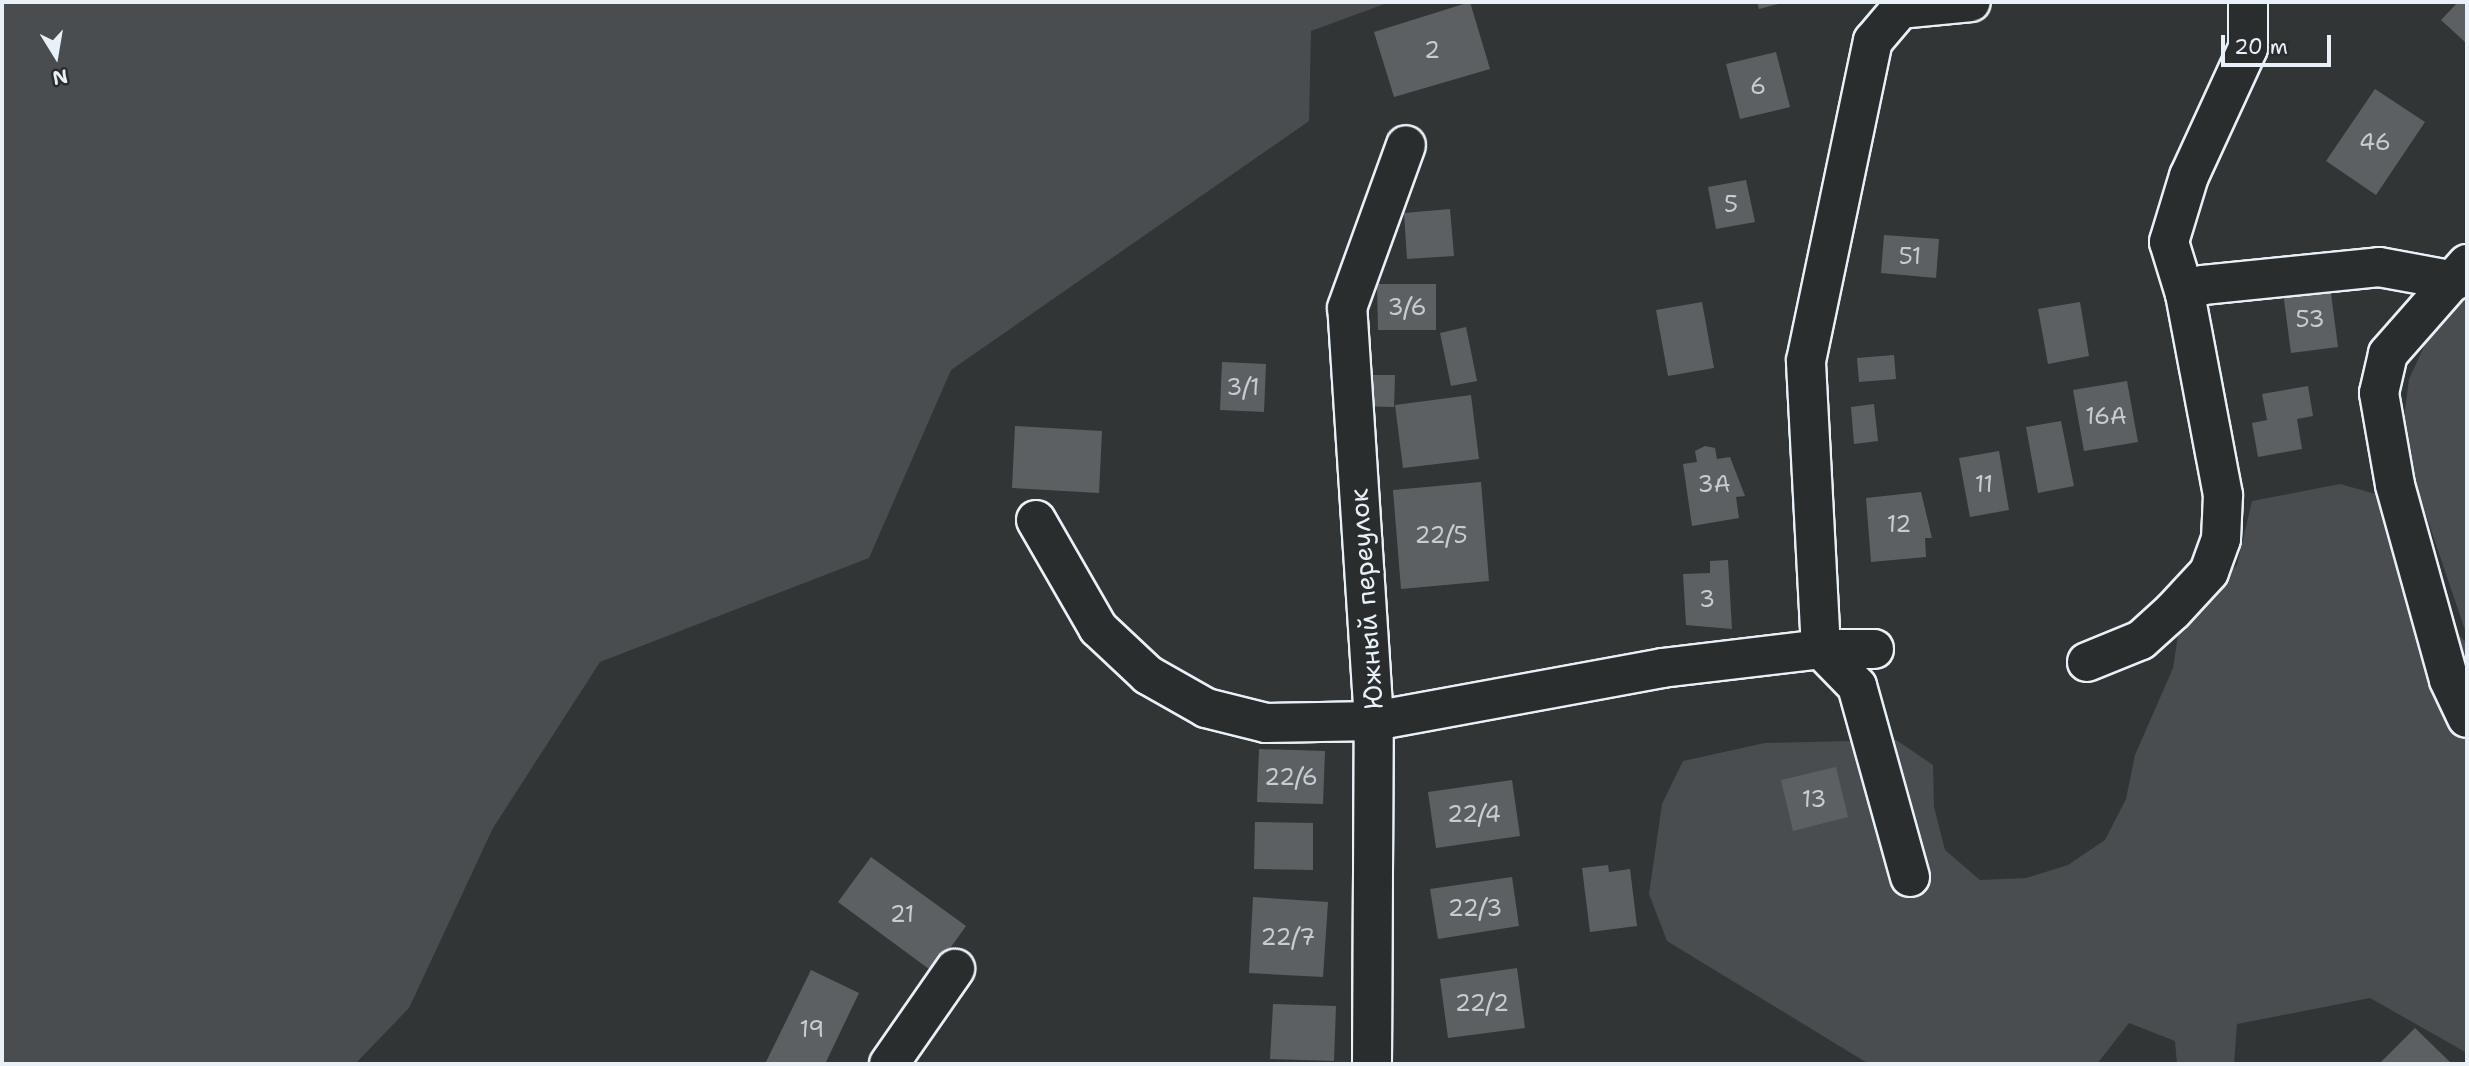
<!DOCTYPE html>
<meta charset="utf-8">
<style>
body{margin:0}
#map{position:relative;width:2469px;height:1066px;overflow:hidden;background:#323536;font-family:"Shantell Sans",sans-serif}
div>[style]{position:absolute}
.green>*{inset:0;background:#494d4f}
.building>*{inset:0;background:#5c6063}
.roads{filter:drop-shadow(2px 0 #e8f1f8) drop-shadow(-2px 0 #e8f1f8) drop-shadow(0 2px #e8f1f8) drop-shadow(0 -2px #e8f1f8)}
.minor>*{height:38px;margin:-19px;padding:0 19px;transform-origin:19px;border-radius:19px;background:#2a2d2e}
span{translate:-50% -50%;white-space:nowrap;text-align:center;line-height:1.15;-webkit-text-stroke:7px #2a2d2e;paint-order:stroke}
.number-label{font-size:23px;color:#c5cdd3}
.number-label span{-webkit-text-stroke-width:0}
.street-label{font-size:26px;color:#e8f1f8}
.frame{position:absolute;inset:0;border:4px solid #e8f1f8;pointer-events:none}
.north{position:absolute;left:21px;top:21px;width:70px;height:70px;-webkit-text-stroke:5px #2a2d2e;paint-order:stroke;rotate:169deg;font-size:19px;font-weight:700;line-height:28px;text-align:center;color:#e8f1f8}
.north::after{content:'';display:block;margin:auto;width:24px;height:32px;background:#e8f1f8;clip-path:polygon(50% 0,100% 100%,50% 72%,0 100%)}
.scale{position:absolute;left:2221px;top:35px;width:110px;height:32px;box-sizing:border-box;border:4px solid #e8f1f8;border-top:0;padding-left:9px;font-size:21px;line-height:24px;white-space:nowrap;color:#e8f1f8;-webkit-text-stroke:5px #2a2d2e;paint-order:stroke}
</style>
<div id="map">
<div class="green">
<div style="clip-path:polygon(2px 2px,1390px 2px,1311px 31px,1309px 121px,951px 370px,869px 558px,600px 662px,493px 828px,409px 1008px,355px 1064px,2px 1064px)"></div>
<div style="clip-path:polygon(2467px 254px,2467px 636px,2401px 441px,2409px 379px)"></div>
<div style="clip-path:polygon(2340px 484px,2383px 496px,2440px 618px,2467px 643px,2467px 1053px,2370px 998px,2237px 1024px,2234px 1064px,2177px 1064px,2175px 1041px,2129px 1023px,2097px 1064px,1869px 1064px,1667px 941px,1649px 894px,1662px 804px,1683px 761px,1765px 743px,1896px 740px,1933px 765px,1934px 807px,1945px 850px,1980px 880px,2026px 878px,2068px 865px,2105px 840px,2126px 799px,2135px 755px,2173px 668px,2180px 622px,2237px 565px,2252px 501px)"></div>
</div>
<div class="building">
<div style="clip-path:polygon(1470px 2px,1490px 69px,1394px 97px,1374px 32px)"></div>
<div style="clip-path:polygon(1757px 2px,1782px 2px,1782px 3px,1759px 9px)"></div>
<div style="clip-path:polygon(2458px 2px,2467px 2px,2465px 42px,2441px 20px)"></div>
<div style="clip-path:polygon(1776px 52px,1790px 107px,1740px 119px,1726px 64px)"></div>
<div style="clip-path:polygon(2375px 89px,2425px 122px,2376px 195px,2326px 161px)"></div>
<div style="clip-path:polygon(1746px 180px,1755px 222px,1716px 229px,1708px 187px)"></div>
<div style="clip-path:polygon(1450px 209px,1454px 256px,1407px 259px,1404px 213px)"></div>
<div style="clip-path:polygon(1884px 235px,1939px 239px,1936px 278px,1881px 273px)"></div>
<div style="clip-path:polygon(1377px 284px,1436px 284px,1436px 330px,1378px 330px)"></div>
<div style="clip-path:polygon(2330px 286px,2338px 347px,2291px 353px,2283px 292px)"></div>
<div style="clip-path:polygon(1702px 302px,1714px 368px,1668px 376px,1656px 310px)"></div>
<div style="clip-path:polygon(2080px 302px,2089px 356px,2048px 364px,2038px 309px)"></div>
<div style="clip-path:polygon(1466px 327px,1477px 381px,1451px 386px,1440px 333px)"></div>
<div style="clip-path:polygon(1894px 355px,1896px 379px,1859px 382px,1857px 358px)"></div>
<div style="clip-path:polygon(1222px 362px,1266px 364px,1264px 412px,1220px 410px)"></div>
<div style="clip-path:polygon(1357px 375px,1395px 375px,1394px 407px,1357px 406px)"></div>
<div style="clip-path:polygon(2127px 381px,2138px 442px,2084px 451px,2073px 390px)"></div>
<div style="clip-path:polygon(2308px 386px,2313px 416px,2297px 419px,2302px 449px,2258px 457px,2252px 423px,2267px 420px,2262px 394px)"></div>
<div style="clip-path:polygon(1471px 395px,1479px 459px,1403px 468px,1395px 405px)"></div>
<div style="clip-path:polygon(1874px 404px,1878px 441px,1854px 444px,1851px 407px)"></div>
<div style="clip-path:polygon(2061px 421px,2074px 486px,2038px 493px,2026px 427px)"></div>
<div style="clip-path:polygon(1015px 426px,1102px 431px,1099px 493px,1012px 488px)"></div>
<div style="clip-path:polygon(1705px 446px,1715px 448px,1717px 459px,1730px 457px,1745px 496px,1736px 497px,1739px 518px,1692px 526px,1683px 464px,1697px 462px,1695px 451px)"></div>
<div style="clip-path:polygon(1999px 451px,2009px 510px,1970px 517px,1959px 458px)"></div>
<div style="clip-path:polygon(1481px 482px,1489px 581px,1401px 589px,1393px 490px)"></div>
<div style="clip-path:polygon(1921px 492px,1932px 538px,1925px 538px,1926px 557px,1871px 562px,1866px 498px)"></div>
<div style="clip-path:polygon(1728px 560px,1732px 629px,1686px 625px,1683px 574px,1710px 573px,1710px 561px)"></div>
<div style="clip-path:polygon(1259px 749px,1325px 751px,1323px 804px,1257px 802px)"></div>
<div style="clip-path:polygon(1836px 767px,1848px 817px,1793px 831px,1781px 780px)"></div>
<div style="clip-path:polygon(1512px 780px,1520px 836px,1436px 848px,1428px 792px)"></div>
<div style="clip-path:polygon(1255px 822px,1313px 823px,1313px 870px,1254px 869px)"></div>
<div style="clip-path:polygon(871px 857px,966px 926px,933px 972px,838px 902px)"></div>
<div style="clip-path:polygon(1608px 865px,1609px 872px,1630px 869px,1637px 926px,1590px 932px,1582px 868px)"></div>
<div style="clip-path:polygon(1512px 877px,1519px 926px,1438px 939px,1430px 889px)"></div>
<div style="clip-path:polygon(1253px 897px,1328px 902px,1323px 977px,1249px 973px)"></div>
<div style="clip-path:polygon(1517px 968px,1525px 1028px,1448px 1038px,1440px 979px)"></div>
<div style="clip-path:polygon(811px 970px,859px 993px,825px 1064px,765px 1064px)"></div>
<div style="clip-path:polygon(1273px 1004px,1336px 1006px,1334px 1061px,1270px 1059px)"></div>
<div style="clip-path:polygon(2415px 1028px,2452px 1064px,2379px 1064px)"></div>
</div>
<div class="roads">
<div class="minor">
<div style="left:2248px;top:2px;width:46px;rotate:90deg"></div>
<div style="left:2248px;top:48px;width:141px;rotate:114.7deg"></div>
<div style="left:2189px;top:176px;width:69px;rotate:106.9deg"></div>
<div style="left:2169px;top:242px;width:54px;rotate:72.9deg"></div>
<div style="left:2185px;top:294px;width:20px;rotate:-27deg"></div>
<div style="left:2203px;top:285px;width:177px;rotate:-5.8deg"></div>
<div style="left:2379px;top:267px;width:77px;rotate:10.4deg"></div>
<div style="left:2467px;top:264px;width:120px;rotate:131.3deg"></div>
<div style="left:2388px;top:354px;width:40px;rotate:103deg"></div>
<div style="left:2379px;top:393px;width:93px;rotate:80.1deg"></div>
<div style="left:2395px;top:485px;width:202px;rotate:74.5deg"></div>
<div style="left:2449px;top:680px;width:42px;rotate:64.7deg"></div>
<div style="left:1036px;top:520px;width:125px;rotate:60.1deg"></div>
<div style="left:1098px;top:628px;width:69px;rotate:43.2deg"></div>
<div style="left:1148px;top:675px;width:67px;rotate:29.6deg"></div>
<div style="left:1206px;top:708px;width:62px;rotate:14deg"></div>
<div style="left:1266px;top:723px;width:108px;rotate:-1.1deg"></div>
<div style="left:1374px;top:721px;width:293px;rotate:-10.4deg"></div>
<div style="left:1662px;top:668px;width:160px;rotate:-6.8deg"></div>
<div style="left:1821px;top:649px;width:53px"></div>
<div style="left:2087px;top:662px;width:58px;rotate:-22.2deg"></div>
<div style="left:2141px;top:640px;width:43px;rotate:-42.2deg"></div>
<div style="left:2173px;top:611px;width:53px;rotate:-47.3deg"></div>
<div style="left:2209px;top:572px;width:35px;rotate:-70deg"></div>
<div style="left:2221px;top:539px;width:44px;rotate:-87.4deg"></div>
<div style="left:2223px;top:495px;width:205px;rotate:-100.7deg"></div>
<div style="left:1910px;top:877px;width:198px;rotate:-105.5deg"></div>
<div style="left:1857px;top:686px;width:52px;rotate:-134.2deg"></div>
<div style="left:1821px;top:649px;width:288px;rotate:-93deg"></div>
<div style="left:1806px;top:361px;width:327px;rotate:-78.2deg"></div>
<div style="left:1873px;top:41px;width:42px;rotate:-49.8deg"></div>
<div style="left:1900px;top:9px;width:71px;rotate:-5.6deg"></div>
<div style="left:889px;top:1064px;width:116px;rotate:-55.2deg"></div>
<div style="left:1372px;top:1064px;width:343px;rotate:-89.7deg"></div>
<div style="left:1374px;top:721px;width:414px;rotate:-93.7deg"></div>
<div style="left:1347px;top:308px;width:173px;rotate:-70.1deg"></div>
</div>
</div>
<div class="number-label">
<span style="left:1432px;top:50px">2</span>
<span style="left:1758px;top:86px">6</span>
<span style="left:2375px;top:142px">46</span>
<span style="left:1731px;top:204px">5</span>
<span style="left:1910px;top:256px">51</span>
<span style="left:1407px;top:307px">3/6</span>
<span style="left:2310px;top:319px">53</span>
<span style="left:1243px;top:387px">3/1</span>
<span style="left:2106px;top:416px">16А</span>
<span style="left:1714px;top:484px">3А</span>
<span style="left:1984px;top:484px">11</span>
<span style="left:1899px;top:524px">12</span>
<span style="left:1441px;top:535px">22/5</span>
<span style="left:1707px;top:599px">3</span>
<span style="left:1291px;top:777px">22/6</span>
<span style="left:1814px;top:799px">13</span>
<span style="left:1474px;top:814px">22/4</span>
<span style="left:1475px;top:908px">22/3</span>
<span style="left:902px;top:914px">21</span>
<span style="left:1288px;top:937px">22/7</span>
<span style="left:1482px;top:1003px">22/2</span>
<span style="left:812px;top:1029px">19</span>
</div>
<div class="street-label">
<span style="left:1366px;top:599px;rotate:-94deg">Южный переулок</span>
</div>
<div class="frame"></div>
<div class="north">N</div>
<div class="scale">20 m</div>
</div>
